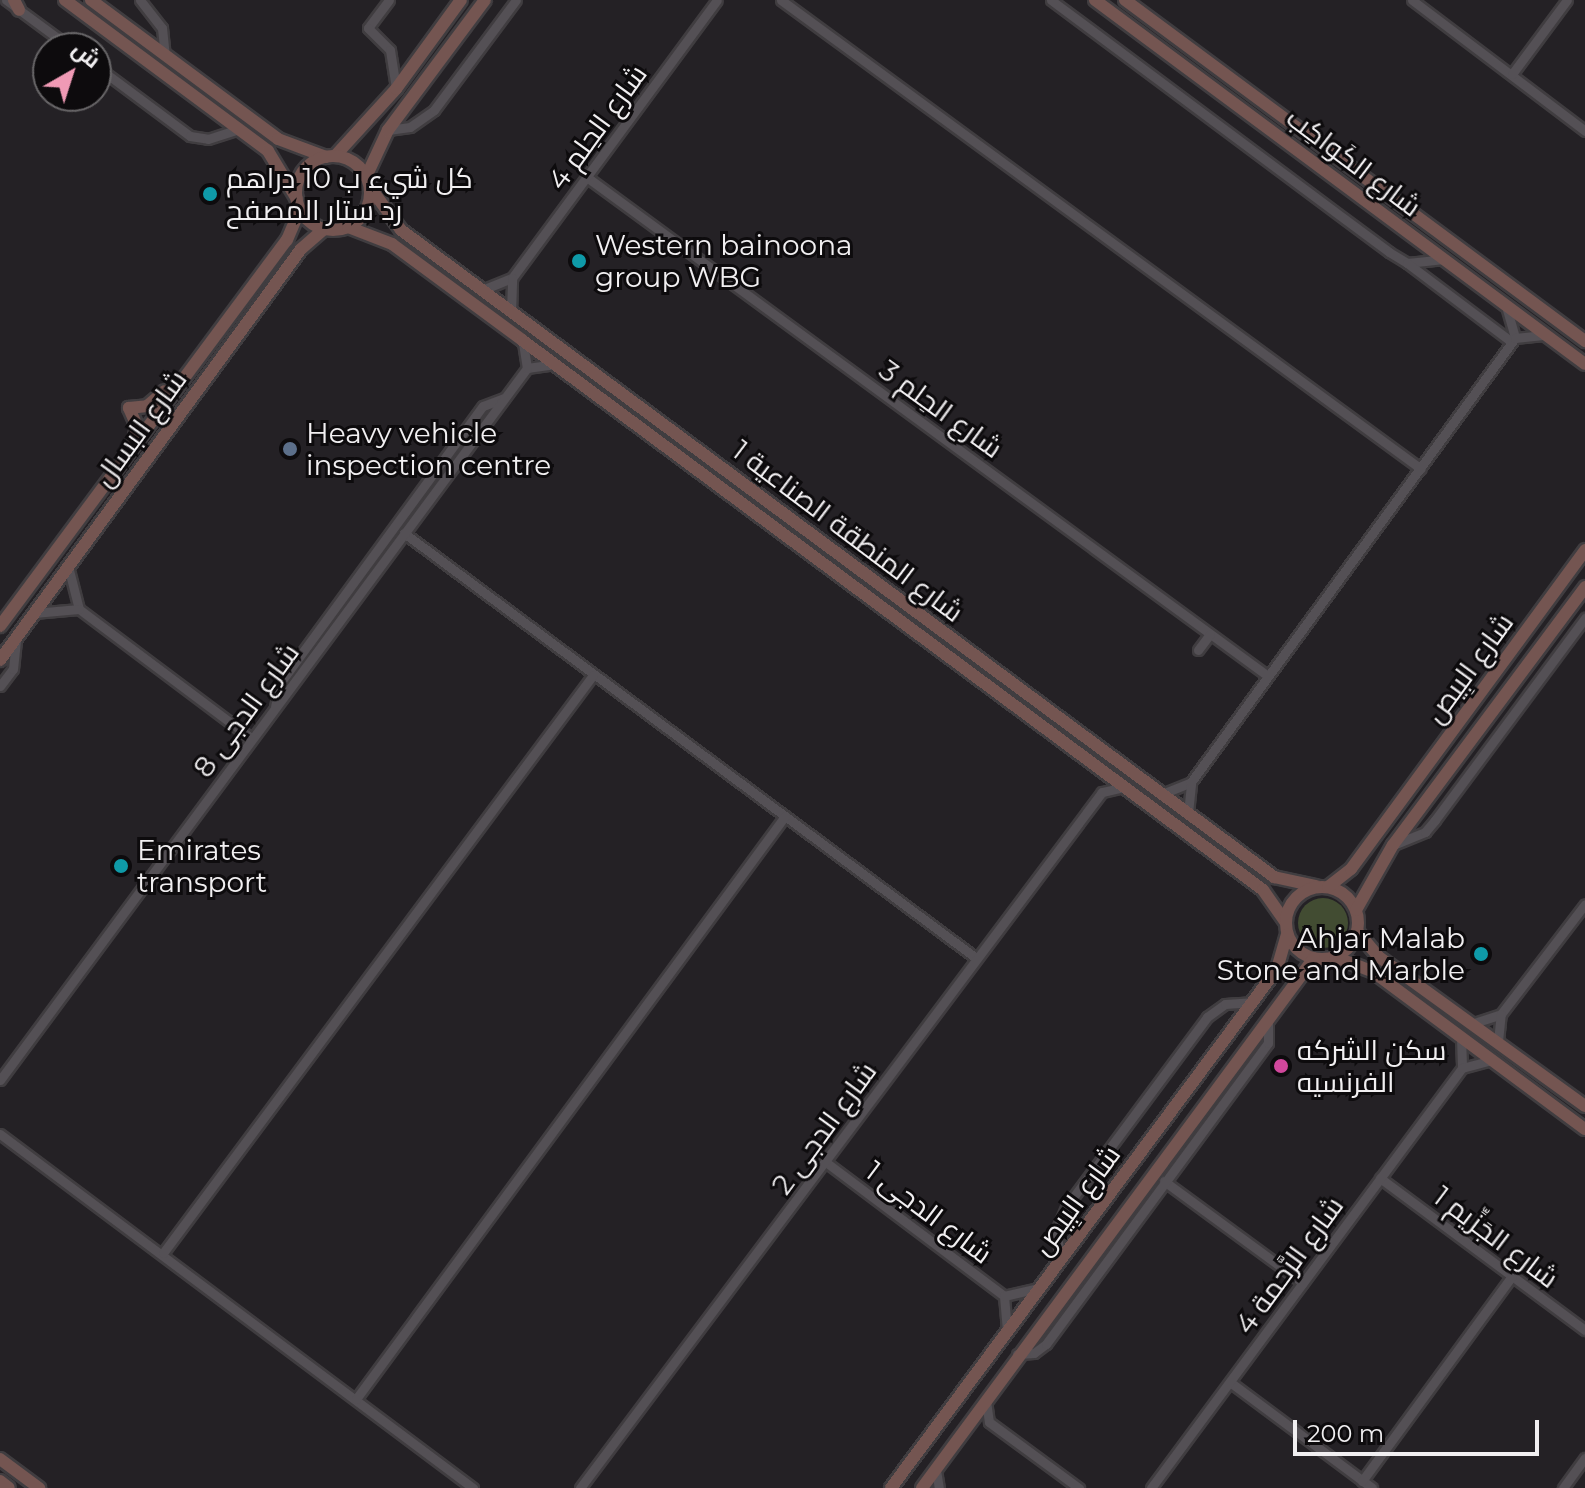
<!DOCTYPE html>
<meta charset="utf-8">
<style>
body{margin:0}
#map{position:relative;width:1585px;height:1488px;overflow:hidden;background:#242125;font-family:Montserrat,Cairo,sans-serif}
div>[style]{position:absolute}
.green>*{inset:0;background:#424c32}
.round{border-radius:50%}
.roads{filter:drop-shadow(2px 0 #403d40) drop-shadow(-2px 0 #403d40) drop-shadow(0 2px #403d40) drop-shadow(0 -2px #403d40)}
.street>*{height:9px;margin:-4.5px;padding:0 4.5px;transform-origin:4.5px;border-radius:4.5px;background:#545055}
.secondary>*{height:12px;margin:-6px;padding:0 6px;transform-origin:6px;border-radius:6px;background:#745551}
.secondary>.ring{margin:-6px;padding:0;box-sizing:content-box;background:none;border:12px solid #745551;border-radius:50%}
.dots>*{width:22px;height:22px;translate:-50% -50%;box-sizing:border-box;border:4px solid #0d0b0d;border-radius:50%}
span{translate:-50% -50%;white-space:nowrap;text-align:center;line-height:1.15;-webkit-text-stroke:6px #0d0b0d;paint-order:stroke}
.street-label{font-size:28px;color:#f1eff1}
.poi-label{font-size:28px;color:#f1eff1}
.left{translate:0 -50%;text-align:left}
.right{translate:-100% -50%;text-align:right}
.north{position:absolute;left:32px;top:32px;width:80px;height:80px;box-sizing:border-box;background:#0d0b0d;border:2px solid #686668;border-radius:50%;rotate:39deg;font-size:22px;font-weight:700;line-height:32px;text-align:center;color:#f1eff1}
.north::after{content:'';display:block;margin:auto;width:28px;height:36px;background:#f09ab5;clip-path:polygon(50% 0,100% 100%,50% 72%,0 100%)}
.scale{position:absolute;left:1293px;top:1420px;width:246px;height:36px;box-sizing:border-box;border:4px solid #f1eff1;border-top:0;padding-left:10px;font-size:24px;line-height:28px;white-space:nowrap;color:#f1eff1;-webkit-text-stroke:6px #0d0b0d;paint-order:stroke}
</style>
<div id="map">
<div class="green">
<div class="round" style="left:1298px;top:898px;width:50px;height:50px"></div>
</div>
<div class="roads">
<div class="street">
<div style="left:6px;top:0;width:81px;rotate:36.4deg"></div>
<div style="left:140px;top:0;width:36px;rotate:52deg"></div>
<div style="left:162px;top:28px;width:27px;rotate:84deg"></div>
<div style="left:389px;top:0;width:35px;rotate:127deg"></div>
<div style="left:368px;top:28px;width:31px;rotate:45deg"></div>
<div style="left:390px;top:50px;width:39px;rotate:81deg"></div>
<div style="left:781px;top:0;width:793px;rotate:36.23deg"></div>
<div style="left:1051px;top:0;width:422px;rotate:36.7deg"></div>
<div style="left:1389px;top:252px;width:21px;rotate:31deg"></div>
<div style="left:1407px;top:263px;width:37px;rotate:-6deg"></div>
<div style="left:1412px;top:0;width:217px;rotate:37.1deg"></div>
<div style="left:96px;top:66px;width:117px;rotate:36.7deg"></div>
<div style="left:190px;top:136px;width:18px;rotate:9deg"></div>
<div style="left:208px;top:139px;width:32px;rotate:-18deg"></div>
<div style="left:1512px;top:74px;width:92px;rotate:-53.4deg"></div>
<div style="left:388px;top:130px;width:22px;rotate:-8deg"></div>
<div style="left:410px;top:127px;width:29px;rotate:-35deg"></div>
<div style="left:434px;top:110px;width:137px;rotate:-53.3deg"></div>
<div style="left:588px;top:178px;width:843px;rotate:36.22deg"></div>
<div style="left:1407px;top:263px;width:131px;rotate:37deg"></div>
<div style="left:482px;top:290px;width:32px;rotate:-22deg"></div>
<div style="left:512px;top:278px;width:345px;rotate:-53.6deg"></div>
<div style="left:1506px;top:306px;width:33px;rotate:74deg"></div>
<div style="left:511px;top:312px;width:34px;rotate:-88deg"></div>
<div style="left:527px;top:368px;width:27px;rotate:-8deg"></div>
<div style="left:404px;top:533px;width:713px;rotate:36.61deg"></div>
<div style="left:68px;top:566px;width:44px;rotate:75.7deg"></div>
<div style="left:79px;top:609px;width:216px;rotate:36.9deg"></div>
<div style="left:34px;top:613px;width:45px;rotate:-5.1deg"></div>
<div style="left:1198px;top:650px;width:20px;rotate:-53deg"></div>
<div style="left:0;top:686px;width:21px;rotate:-53deg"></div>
<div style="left:13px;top:669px;width:31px;rotate:-84deg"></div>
<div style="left:275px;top:707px;width:25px;rotate:-78deg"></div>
<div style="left:280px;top:683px;width:343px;rotate:-53.8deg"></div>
<div style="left:483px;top:406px;width:22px;rotate:-21deg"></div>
<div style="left:1162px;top:794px;width:31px;rotate:-22deg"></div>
<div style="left:1188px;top:813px;width:31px;rotate:-84deg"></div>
<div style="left:1191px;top:782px;width:550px;rotate:-53.88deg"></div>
<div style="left:1515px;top:338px;width:31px;rotate:-6deg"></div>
<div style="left:1393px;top:845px;width:35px;rotate:-22deg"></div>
<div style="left:1425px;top:832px;width:16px;rotate:-50deg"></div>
<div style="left:1435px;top:820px;width:252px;rotate:-53.4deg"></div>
<div style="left:1474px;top:1023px;width:28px;rotate:-18deg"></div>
<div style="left:1501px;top:1014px;width:138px;rotate:-52.6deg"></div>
<div style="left:1461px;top:1037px;width:31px;rotate:88deg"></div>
<div style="left:1498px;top:1041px;width:27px;rotate:-84deg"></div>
<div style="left:0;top:1080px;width:886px;rotate:-53.49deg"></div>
<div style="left:527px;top:368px;width:26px;rotate:-99deg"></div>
<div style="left:0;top:1134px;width:591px;rotate:36.81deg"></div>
<div style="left:827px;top:1163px;width:221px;rotate:36.9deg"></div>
<div style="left:1004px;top:1296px;width:34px;rotate:85deg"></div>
<div style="left:1380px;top:1178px;width:255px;rotate:36.6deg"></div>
<div style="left:1164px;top:1181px;width:172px;rotate:36.3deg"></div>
<div style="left:163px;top:1253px;width:720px;rotate:-53.35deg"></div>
<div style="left:1061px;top:1259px;width:28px;rotate:-100deg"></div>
<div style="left:1056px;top:1231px;width:26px;rotate:-67deg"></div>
<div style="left:1066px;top:1207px;width:237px;rotate:-53.4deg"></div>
<div style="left:1207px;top:1017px;width:22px;rotate:-36deg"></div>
<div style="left:1225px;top:1004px;width:26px;rotate:-4deg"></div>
<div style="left:1004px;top:1296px;width:36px;rotate:-13deg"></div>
<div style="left:1017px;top:1354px;width:17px;rotate:-3deg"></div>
<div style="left:1034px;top:1353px;width:15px;rotate:-37deg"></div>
<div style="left:1046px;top:1344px;width:374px;rotate:-53.6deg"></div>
<div style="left:1268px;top:1043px;width:24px;rotate:-90deg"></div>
<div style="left:1230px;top:1382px;width:177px;rotate:36.7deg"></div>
<div style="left:356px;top:1399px;width:724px;rotate:-53.65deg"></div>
<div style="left:986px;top:1401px;width:21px;rotate:82deg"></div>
<div style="left:989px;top:1422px;width:112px;rotate:36.3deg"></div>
<div style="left:936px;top:1470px;width:18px;rotate:81deg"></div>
<div style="left:1362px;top:1481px;width:254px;rotate:-53.8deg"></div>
<div style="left:580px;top:1488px;width:870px;rotate:-53.13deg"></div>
<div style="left:1102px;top:792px;width:23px;rotate:-13deg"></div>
<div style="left:1151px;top:1488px;width:523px;rotate:-53.48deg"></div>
<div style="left:1462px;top:1068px;width:30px;rotate:-15deg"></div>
<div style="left:1563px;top:1488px;width:37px;rotate:-54deg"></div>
</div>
<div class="secondary">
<div style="left:14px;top:0;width:11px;rotate:63deg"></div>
<div style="left:65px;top:0;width:253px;rotate:36.6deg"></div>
<div style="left:268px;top:151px;width:56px;rotate:58.9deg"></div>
<div style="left:91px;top:0;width:233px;rotate:36.6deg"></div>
<div style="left:278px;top:139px;width:51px;rotate:20.6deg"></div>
<div style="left:1095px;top:0;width:610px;rotate:36.61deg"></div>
<div style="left:1125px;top:0;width:573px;rotate:36.55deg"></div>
<div style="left:335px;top:156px;width:91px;rotate:-47.7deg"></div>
<div style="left:396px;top:89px;width:110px;rotate:-53.9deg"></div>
<div class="ring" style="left:296px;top:156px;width:62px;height:62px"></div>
<div style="left:366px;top:177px;width:52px;rotate:-64.9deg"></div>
<div style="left:388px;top:130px;width:162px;rotate:-53.3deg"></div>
<div style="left:370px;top:187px;width:53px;rotate:54.2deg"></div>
<div style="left:401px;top:230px;width:1087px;rotate:36.54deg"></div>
<div style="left:1274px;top:877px;width:43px;rotate:12.1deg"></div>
<div style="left:348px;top:227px;width:47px;rotate:21.1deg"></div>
<div style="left:392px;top:244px;width:162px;rotate:36.4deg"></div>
<div style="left:522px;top:340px;width:923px;rotate:36.58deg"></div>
<div style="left:1263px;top:890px;width:38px;rotate:55deg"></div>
<div style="left:134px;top:441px;width:15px;rotate:-79deg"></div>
<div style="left:137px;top:426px;width:20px;rotate:-114deg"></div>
<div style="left:129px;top:408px;width:18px;rotate:-6deg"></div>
<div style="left:147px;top:406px;width:23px;rotate:-40deg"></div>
<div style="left:0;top:626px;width:481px;rotate:-53.4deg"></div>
<div style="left:287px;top:240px;width:34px;rotate:-67deg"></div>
<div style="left:0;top:660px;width:509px;rotate:-53.78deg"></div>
<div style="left:301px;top:249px;width:30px;rotate:-41deg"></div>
<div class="ring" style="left:1286px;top:887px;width:60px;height:60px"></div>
<div style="left:1328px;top:887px;width:29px;rotate:-38deg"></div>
<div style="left:1351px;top:869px;width:396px;rotate:-53.7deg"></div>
<div style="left:1356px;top:910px;width:75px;rotate:-60.4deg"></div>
<div style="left:1393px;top:845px;width:322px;rotate:-53.3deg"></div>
<div style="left:1357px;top:931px;width:34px;rotate:50deg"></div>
<div style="left:1379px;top:957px;width:254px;rotate:35.9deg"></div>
<div style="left:1335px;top:957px;width:40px;rotate:21deg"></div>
<div style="left:1372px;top:971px;width:265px;rotate:36.6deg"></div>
<div style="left:0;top:1459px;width:49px;rotate:36.6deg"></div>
<div style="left:0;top:1481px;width:11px;rotate:38deg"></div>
<div style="left:891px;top:1488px;width:647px;rotate:-53.36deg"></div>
<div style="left:1277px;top:969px;width:36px;rotate:-74deg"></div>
<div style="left:922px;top:1488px;width:659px;rotate:-53.51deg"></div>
</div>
</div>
<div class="dots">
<div style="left:210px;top:194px;background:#0f9aa8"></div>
<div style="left:579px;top:261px;background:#0f9aa8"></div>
<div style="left:290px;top:449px;background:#5c6f8a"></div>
<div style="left:121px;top:866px;background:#0f9aa8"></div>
<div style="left:1481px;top:954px;background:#0f9aa8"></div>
<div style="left:1281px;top:1066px;background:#d1479c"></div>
</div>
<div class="street-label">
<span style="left:597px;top:127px;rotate:-54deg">شارع الحِلم 4</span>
<span style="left:1354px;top:162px;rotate:37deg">شارع الكَواكِب</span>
<span style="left:941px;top:409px;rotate:36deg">شارع الحِلم 3</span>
<span style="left:140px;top:428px;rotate:-54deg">شارع البسال</span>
<span style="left:848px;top:531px;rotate:37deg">شارع المنطقة الصناعية 1</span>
<span style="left:1469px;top:668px;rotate:-54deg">شارع البِيص</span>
<span style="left:246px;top:710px;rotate:-54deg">شارع الدجى 8</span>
<span style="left:824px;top:1128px;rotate:-54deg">شارع الدجى 2</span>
<span style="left:1076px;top:1200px;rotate:-54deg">شارع البِيص</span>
<span style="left:929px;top:1212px;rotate:37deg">شارع الدجى 1</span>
<span style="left:1496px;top:1237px;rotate:37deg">شارع الجَزِّيم 1</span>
<span style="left:1289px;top:1265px;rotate:-54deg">شارع الرَّحمة 4</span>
</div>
<div class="poi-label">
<span class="left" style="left:226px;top:194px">كل شيء ب 10 دراهم<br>رد ستار المصفح</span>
<span class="left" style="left:595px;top:261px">Western bainoona<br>group WBG</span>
<span class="left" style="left:306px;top:449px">Heavy vehicle<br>inspection centre</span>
<span class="left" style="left:137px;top:866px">Emirates<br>transport</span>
<span class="right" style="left:1465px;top:954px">Ahjar Malab<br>Stone and Marble</span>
<span class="left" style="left:1297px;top:1066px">سكن الشركه<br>الفرنسيه</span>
</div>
<div class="north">ش</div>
<div class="scale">200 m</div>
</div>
